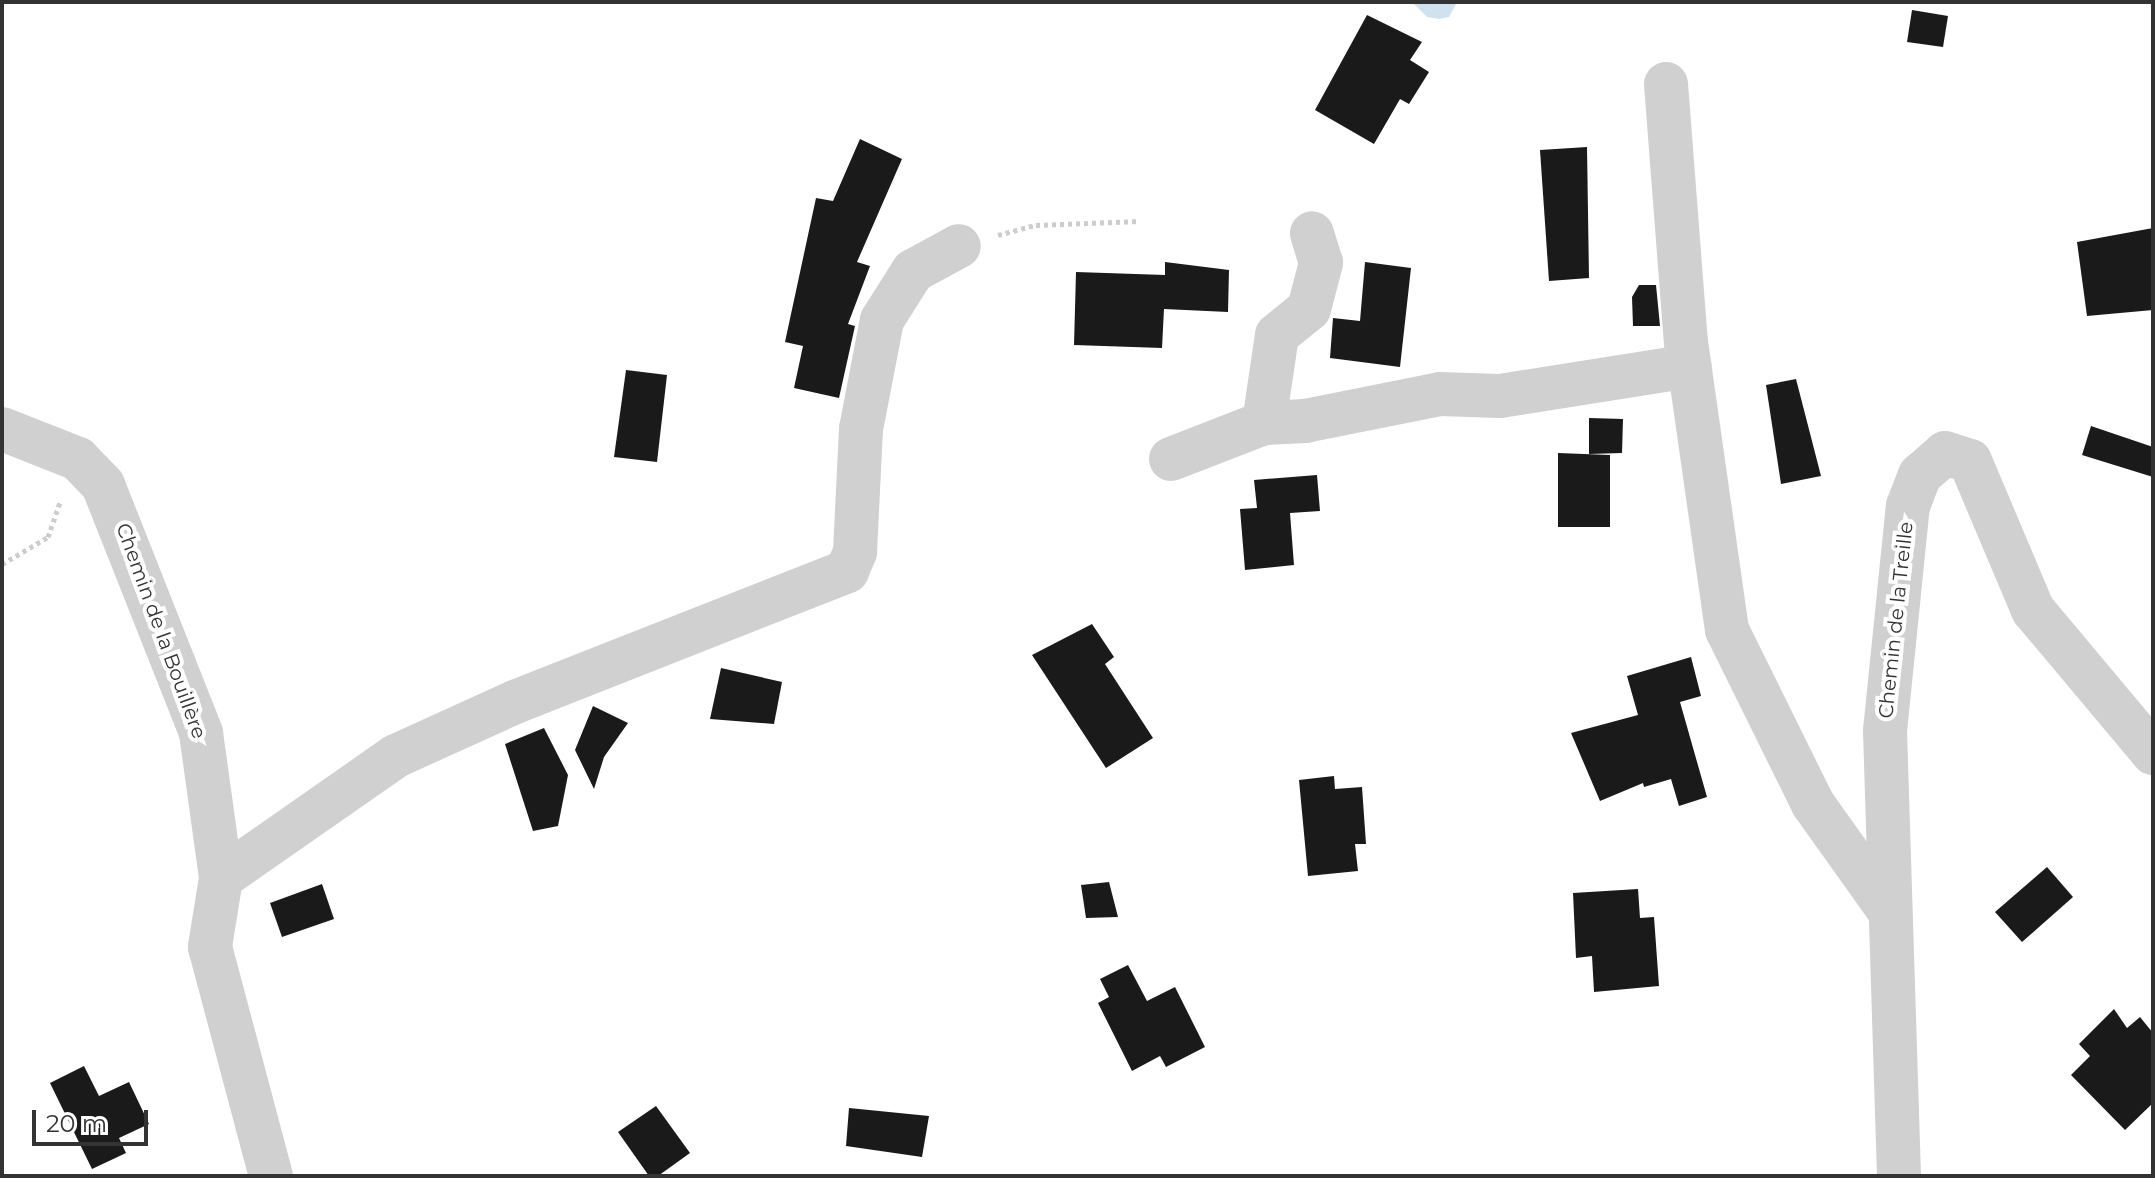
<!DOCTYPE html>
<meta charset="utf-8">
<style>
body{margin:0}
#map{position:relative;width:2155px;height:1178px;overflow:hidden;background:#fff;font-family:Montserrat,sans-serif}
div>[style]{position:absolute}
.water>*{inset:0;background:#cfe2ee}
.building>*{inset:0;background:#1a1a1a}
.path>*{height:5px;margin-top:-2.5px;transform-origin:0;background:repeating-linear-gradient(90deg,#cdcdcd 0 4px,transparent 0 8px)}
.minor>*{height:44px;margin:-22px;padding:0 22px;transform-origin:22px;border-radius:22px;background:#d0d0d0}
span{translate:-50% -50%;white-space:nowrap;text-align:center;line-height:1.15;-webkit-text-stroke:8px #fff;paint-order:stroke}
.street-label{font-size:20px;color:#333}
.frame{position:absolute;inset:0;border:4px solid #333;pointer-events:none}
.scale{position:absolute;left:32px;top:1110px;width:116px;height:36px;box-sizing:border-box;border:4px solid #333;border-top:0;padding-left:10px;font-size:24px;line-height:28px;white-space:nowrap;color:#333;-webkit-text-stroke:6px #fff;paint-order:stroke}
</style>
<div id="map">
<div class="water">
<div style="clip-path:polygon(1412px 2px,1457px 2px,1449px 17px,1439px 19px,1427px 17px)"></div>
</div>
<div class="building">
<div style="clip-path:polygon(1912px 10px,1948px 16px,1943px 47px,1907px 42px)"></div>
<div style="clip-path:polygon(1367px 15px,1422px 42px,1410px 60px,1429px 72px,1409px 104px,1400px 99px,1374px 144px,1315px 110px)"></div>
<div style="clip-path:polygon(860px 139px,902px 159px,857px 262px,870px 266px,848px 324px,855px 326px,839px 398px,794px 388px,803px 346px,785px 342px,816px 198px,833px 201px)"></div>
<div style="clip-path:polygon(1587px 147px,1589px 278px,1549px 281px,1540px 150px)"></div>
<div style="clip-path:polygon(2153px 228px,2153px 310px,2087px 316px,2077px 242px)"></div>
<div style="clip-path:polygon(1165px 262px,1229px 270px,1228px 312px,1164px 309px,1162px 348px,1074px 345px,1076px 272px,1165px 275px)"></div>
<div style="clip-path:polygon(1365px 262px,1411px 268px,1400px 367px,1330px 358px,1333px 318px,1360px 321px)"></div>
<div style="clip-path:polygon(1639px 285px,1656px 285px,1660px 326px,1633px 326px,1632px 297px)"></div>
<div style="clip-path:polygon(626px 370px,667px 375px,657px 462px,614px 457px)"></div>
<div style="clip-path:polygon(1796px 379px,1821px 476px,1781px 484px,1766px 385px)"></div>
<div style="clip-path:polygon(1589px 418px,1623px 419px,1622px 453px,1589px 454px)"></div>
<div style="clip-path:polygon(2091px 426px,2153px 447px,2153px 477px,2082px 455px)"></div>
<div style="clip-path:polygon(1558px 453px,1610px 455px,1610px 527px,1558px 527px)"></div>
<div style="clip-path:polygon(1317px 475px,1320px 511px,1290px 513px,1294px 565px,1245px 570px,1240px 509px,1257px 508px,1254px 480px)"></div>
<div style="clip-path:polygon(1092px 624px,1114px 657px,1105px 664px,1153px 738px,1106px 768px,1032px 655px)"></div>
<div style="clip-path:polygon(1691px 657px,1701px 696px,1680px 702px,1707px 797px,1679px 806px,1671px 779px,1644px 787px,1643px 783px,1600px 801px,1571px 733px,1638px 715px,1627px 676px)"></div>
<div style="clip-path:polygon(721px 668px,782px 682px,774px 724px,710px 719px)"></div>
<div style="clip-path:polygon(593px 706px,628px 723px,604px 757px,594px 789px,575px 750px)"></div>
<div style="clip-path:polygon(544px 728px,568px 775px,558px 826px,533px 831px,505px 744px)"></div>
<div style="clip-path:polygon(1334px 776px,1335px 789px,1362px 787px,1366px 844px,1355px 844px,1358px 871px,1308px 876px,1299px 780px)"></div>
<div style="clip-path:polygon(2047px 867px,2073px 897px,2022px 942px,1995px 912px)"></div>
<div style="clip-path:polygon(1109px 882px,1118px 917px,1086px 918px,1081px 885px)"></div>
<div style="clip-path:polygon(322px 884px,334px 919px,282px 937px,270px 903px)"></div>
<div style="clip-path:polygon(1638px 889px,1640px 918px,1654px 917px,1659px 986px,1594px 992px,1592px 956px,1576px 958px,1573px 893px)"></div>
<div style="clip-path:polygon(1128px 965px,1147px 1001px,1175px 987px,1205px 1047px,1166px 1067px,1160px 1056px,1132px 1071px,1098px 1003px,1109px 997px,1100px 979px)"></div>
<div style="clip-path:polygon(2114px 1009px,2127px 1028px,2140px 1017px,2153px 1033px,2153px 1103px,2125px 1130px,2071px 1075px,2090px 1056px,2079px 1044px)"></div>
<div style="clip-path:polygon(84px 1066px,99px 1096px,129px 1082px,149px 1124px,119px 1138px,126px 1153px,92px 1169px,50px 1083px)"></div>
<div style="clip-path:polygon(656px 1106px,690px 1153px,658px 1176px,649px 1176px,618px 1132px)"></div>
<div style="clip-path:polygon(849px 1108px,929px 1116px,922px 1157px,846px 1146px)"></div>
</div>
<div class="path">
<div style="left:998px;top:235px;width:39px;rotate:-15deg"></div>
<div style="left:1036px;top:225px;width:104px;rotate:-2.2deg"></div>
<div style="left:2px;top:564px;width:53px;rotate:-30.4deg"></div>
<div style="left:48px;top:537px;width:39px;rotate:-71deg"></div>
</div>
<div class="minor">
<div style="left:1666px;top:84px;width:259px;rotate:85.6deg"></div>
<div style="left:1686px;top:342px;width:291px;rotate:81.9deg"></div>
<div style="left:1727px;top:630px;width:194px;rotate:63.7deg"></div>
<div style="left:1813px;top:804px;width:133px;rotate:54.5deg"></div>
<div style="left:1264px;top:423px;width:89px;rotate:-81.6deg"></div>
<div style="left:1277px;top:335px;width:41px;rotate:-39.1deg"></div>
<div style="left:1309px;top:309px;width:48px;rotate:-75.4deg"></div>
<div style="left:1321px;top:263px;width:31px;rotate:-107deg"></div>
<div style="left:2px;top:429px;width:82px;rotate:21.5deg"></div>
<div style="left:78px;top:459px;width:36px;rotate:46deg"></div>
<div style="left:103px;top:485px;width:267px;rotate:68.4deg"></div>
<div style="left:201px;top:733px;width:146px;rotate:82.1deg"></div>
<div style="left:221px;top:878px;width:70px;rotate:99.1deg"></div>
<div style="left:210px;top:947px;width:237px;rotate:75.1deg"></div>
<div style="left:1171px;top:459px;width:100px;rotate:-21.2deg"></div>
<div style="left:1264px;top:423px;width:41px;rotate:-2.8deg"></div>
<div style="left:1305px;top:421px;width:138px;rotate:-11.3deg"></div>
<div style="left:1440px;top:394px;width:60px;rotate:1.9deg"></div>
<div style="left:1500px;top:396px;width:192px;rotate:-9deg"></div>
<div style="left:221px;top:878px;width:213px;rotate:-34.9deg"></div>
<div style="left:396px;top:756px;width:131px;rotate:-24.4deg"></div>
<div style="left:515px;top:702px;width:357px;rotate:-21.5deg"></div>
<div style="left:847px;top:571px;width:21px;rotate:-67deg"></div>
<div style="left:855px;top:552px;width:123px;rotate:-87.2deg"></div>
<div style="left:861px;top:429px;width:111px;rotate:-79.1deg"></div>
<div style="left:882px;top:320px;width:58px;rotate:-57.7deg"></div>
<div style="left:913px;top:271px;width:52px;rotate:-28.5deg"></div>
<div style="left:1899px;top:1176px;width:445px;rotate:-91.8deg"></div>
<div style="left:1885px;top:731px;width:226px;rotate:-84.2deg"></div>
<div style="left:1908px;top:506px;width:33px;rotate:-69deg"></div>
<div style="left:1920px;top:475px;width:33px;rotate:-41deg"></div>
<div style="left:1945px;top:453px;width:26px;rotate:18deg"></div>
<div style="left:1970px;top:461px;width:162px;rotate:67.1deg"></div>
<div style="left:2033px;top:610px;width:187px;rotate:50deg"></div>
</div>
<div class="street-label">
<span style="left:1896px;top:620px;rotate:-84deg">Chemin de la Treille</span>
<span style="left:161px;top:631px;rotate:70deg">Chemin de la Bouillère</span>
</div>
<div class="frame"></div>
<div class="scale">20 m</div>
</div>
